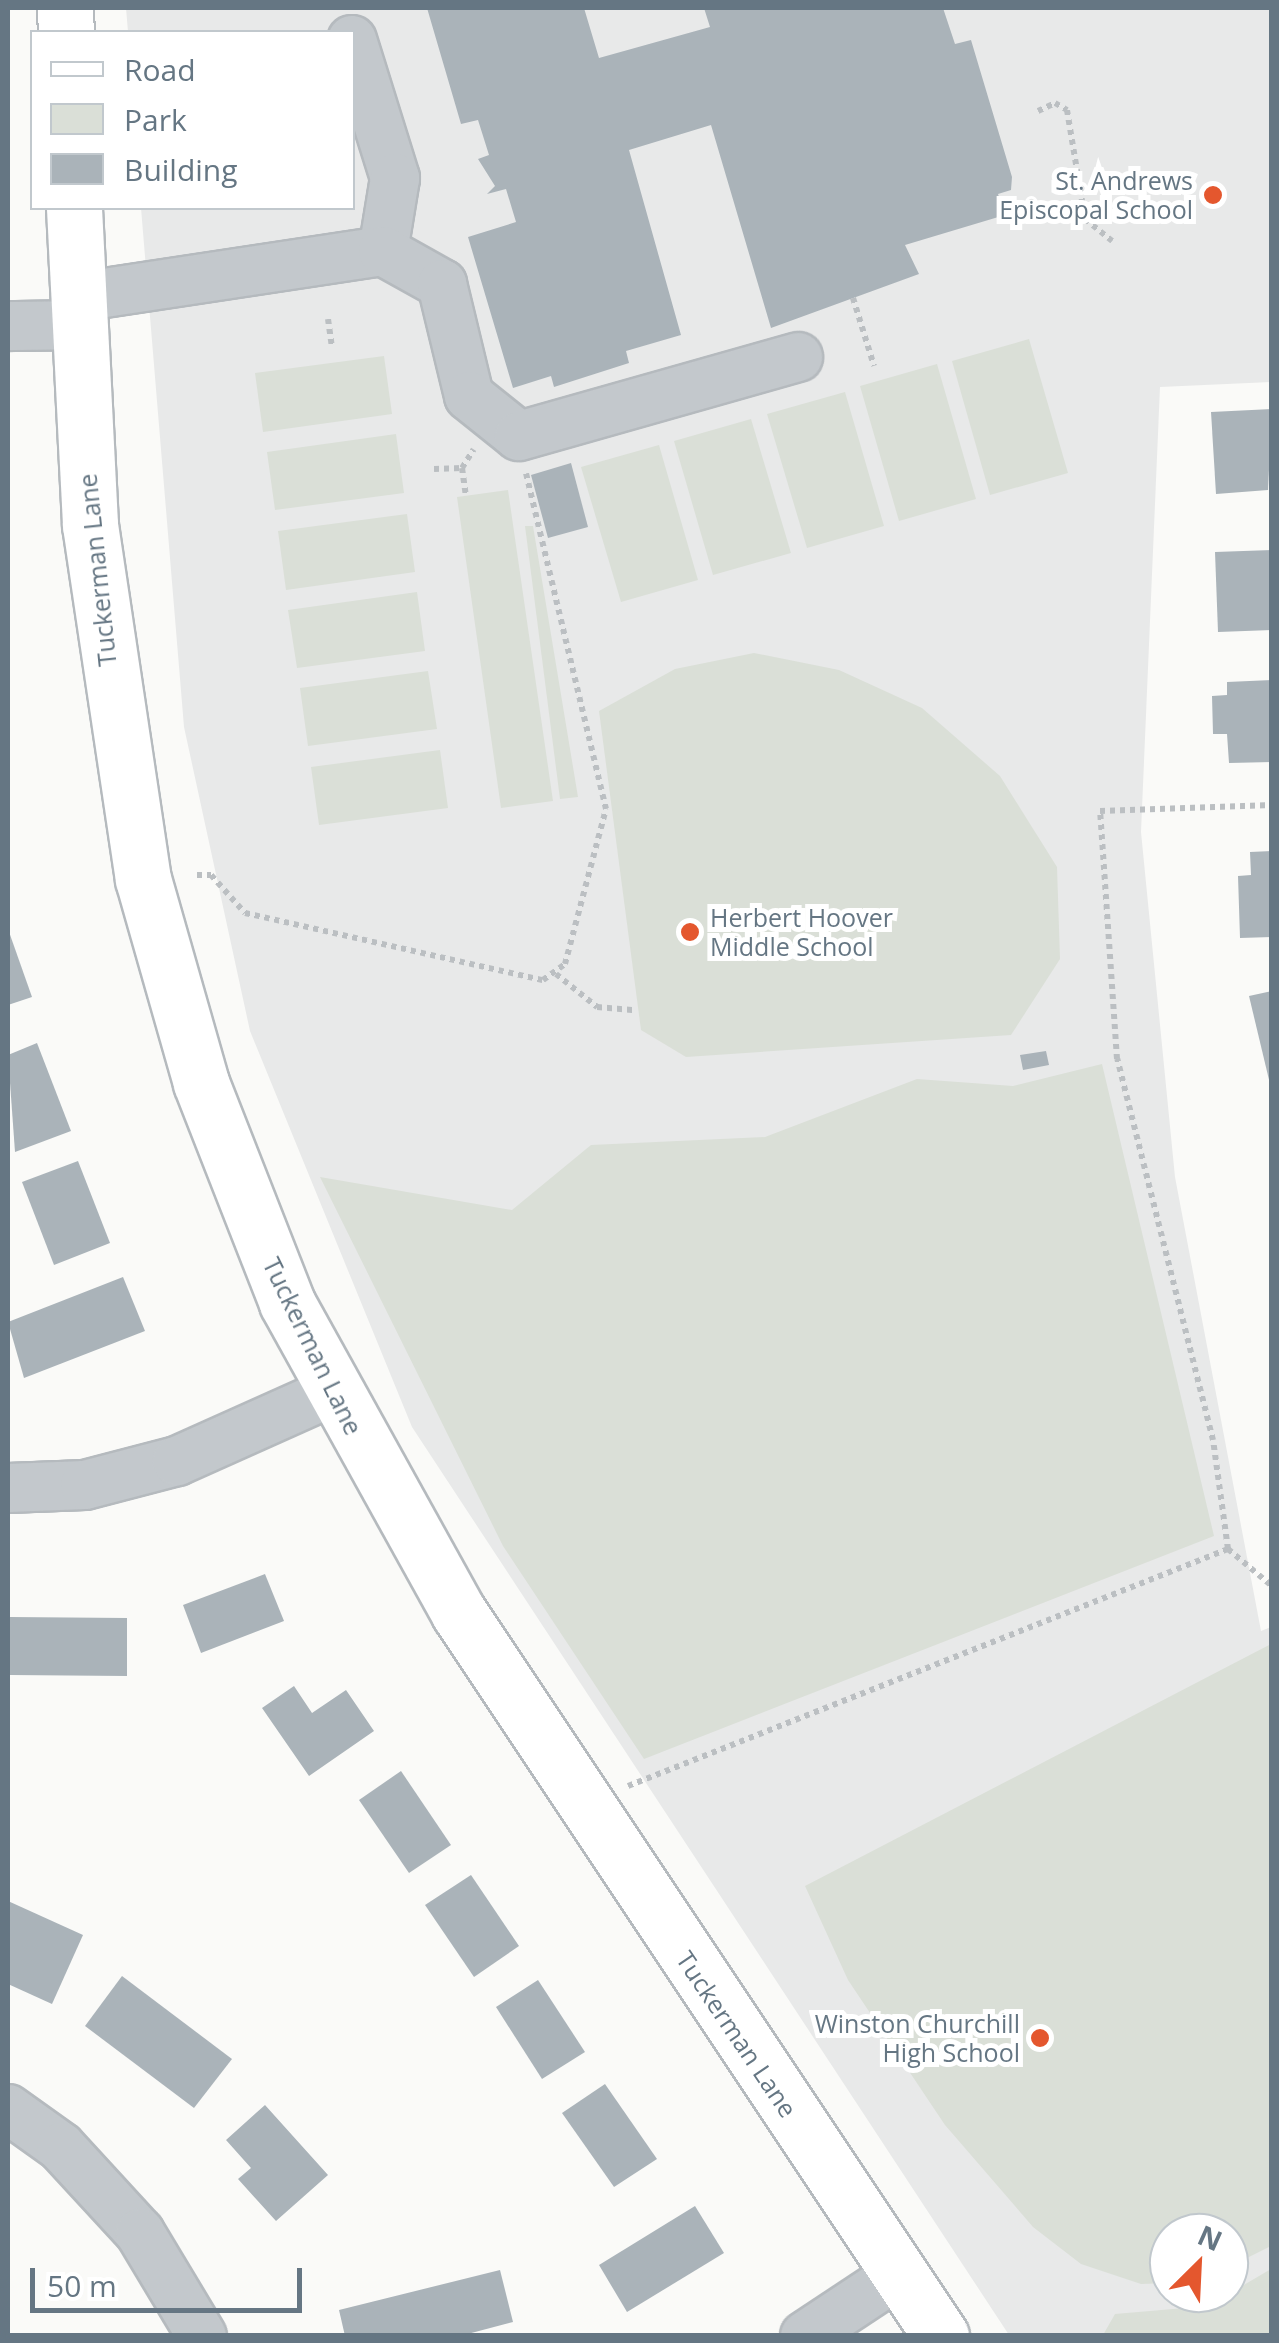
<!DOCTYPE html>
<style>
body{margin:0}
#map{position:relative;width:1279px;height:2343px;overflow:hidden;background:#fafaf8;font-family:"Open Sans",sans-serif}
div>[style]{position:absolute}
.built>*{inset:0;background:#e8e9e9}
.green>*{inset:0;background:#dadfd7}
.building>*{inset:0;background:#aab3b9}
.path>*{height:6px;margin-top:-3px;transform-origin:0;background:repeating-linear-gradient(90deg,#bbbfc2 0 5px,transparent 0 10px)}
.roads{filter:drop-shadow(2px 0 #b5babe) drop-shadow(-2px 0 #b5babe) drop-shadow(0 2px #b5babe) drop-shadow(0 -2px #b5babe)}
.minor>*{height:48px;margin:-24px;padding:0 24px;transform-origin:24px;border-radius:24px;background:#c3c8cc}
.major>*{height:55px;margin:-27.5px;padding:0 27.5px;transform-origin:27.5px;border-radius:27.5px;background:#fff}
.dots>*{width:28px;height:28px;translate:-50% -50%;box-sizing:border-box;border:5px solid #fff;border-radius:50%}
span{translate:-50% -50%;white-space:nowrap;text-align:center;line-height:1.15;-webkit-text-stroke:10px #fff;paint-order:stroke}
.poi-label{font-size:25px;color:#657683}
.right{translate:-100% -50%;text-align:right}
.left{translate:0 -50%;text-align:left}
.street-label{font-size:25px;color:#657683}
.frame{position:absolute;inset:0;border:10px solid #657683;pointer-events:none}
.legend{position:absolute;left:30px;top:30px;width:325px;height:180px;box-sizing:border-box;background:#fff;border:2px solid #c1c8cd;margin:0;padding:12px 18px;list-style:none;font-size:30px;color:#657683}
.legend li{display:flex;align-items:center;gap:20px;height:50px}
.legend b{width:50px;border:2px solid #c1c8cd}
.north{position:absolute;left:1149px;top:2213px;width:100px;height:100px;box-sizing:border-box;background:#fff;border:2px solid #c1c8cd;border-radius:50%;rotate:24deg;font-size:28px;font-weight:700;line-height:40px;text-align:center;color:#657683}
.north::after{content:'';display:block;margin:auto;width:35px;height:45px;background:#e4572e;clip-path:polygon(50% 0,100% 100%,50% 72%,0 100%)}
.scale{position:absolute;left:30px;top:2268px;width:272px;height:45px;box-sizing:border-box;border:5px solid #657683;border-top:0;padding-left:12px;font-size:30px;line-height:35px;white-space:nowrap;color:#657683;-webkit-text-stroke:8px #fff;paint-order:stroke}
</style>
<div id="map">
<div class="built">
<div style="clip-path:polygon(evenodd,126px 8px,1271px 8px,1271px 382px,1160px 387px,1141px 832px,1175px 1177px,1261px 1631px,1271px 1627px,1271px 2335px,1009px 2335px,412px 1427px,250px 1031px,184px 727px,141px 208px,352px 208px,352px 32px,128px 32px,126px 8px,1169px 2233px,1229px 2233px,1229px 2293px,1169px 2293px,1169px 2233px)"></div>
</div>
<div class="green">
<div style="clip-path:polygon(1029px 339px,1068px 473px,990px 495px,952px 361px)"></div>
<div style="clip-path:polygon(384px 356px,392px 414px,263px 432px,255px 373px)"></div>
<div style="clip-path:polygon(937px 364px,976px 499px,899px 521px,860px 386px)"></div>
<div style="clip-path:polygon(845px 392px,884px 526px,807px 548px,767px 414px)"></div>
<div style="clip-path:polygon(751px 419px,791px 553px,713px 575px,674px 441px)"></div>
<div style="clip-path:polygon(396px 434px,404px 493px,275px 510px,267px 452px)"></div>
<div style="clip-path:polygon(659px 445px,698px 580px,621px 602px,581px 467px)"></div>
<div style="clip-path:polygon(508px 490px,553px 801px,501px 808px,457px 497px)"></div>
<div style="clip-path:polygon(407px 514px,415px 572px,286px 590px,278px 531px)"></div>
<div style="clip-path:polygon(525px 526px,533px 526px,578px 797px,560px 799px)"></div>
<div style="clip-path:polygon(417px 592px,425px 651px,297px 668px,288px 610px)"></div>
<div style="clip-path:polygon(754px 653px,839px 670px,922px 708px,1000px 776px,1057px 867px,1060px 959px,1011px 1035px,686px 1057px,641px 1030px,599px 711px,675px 669px)"></div>
<div style="clip-path:polygon(428px 671px,437px 729px,308px 746px,300px 688px)"></div>
<div style="clip-path:polygon(440px 750px,448px 808px,319px 825px,311px 767px)"></div>
<div style="clip-path:polygon(1102px 1064px,1214px 1536px,644px 1759px,503px 1546px,320px 1177px,512px 1210px,591px 1145px,765px 1137px,917px 1079px,1013px 1086px)"></div>
<div style="clip-path:polygon(1271px 1644px,1271px 2246px,1229px 2267px,1229px 2233px,1169px 2233px,1169px 2283px,1141px 2284px,1081px 2264px,1033px 2227px,945px 2125px,848px 1980px,805px 1886px)"></div>
<div style="clip-path:polygon(1271px 2269px,1271px 2335px,1103px 2335px,1115px 2314px,1208px 2306px)"></div>
</div>
<div class="building">
<div style="clip-path:polygon(427px 8px,584px 8px,599px 58px,710px 27px,704px 8px,943px 8px,955px 44px,971px 40px,1012px 177px,1011px 190px,998px 194px,1005px 215px,905px 245px,919px 274px,771px 328px,711px 125px,629px 150px,681px 335px,626px 351px,629px 363px,554px 387px,551px 376px,513px 388px,468px 237px,516px 222px,506px 189px,487px 194px,495px 186px,478px 159px,489px 155px,478px 120px,461px 124px)"></div>
<div style="clip-path:polygon(1272px 409px,1268px 490px,1216px 494px,1211px 412px)"></div>
<div style="clip-path:polygon(571px 463px,588px 527px,548px 538px,531px 475px)"></div>
<div style="clip-path:polygon(1272px 550px,1272px 630px,1218px 632px,1215px 552px)"></div>
<div style="clip-path:polygon(1272px 680px,1272px 762px,1229px 763px,1227px 734px,1213px 734px,1212px 696px,1227px 695px,1227px 682px)"></div>
<div style="clip-path:polygon(1272px 851px,1272px 937px,1240px 938px,1238px 876px,1251px 875px,1250px 852px)"></div>
<div style="clip-path:polygon(8px 929px,32px 997px,8px 1005px)"></div>
<div style="clip-path:polygon(1272px 991px,1272px 1083px,1270px 1084px,1249px 996px)"></div>
<div style="clip-path:polygon(37px 1043px,71px 1131px,15px 1152px,8px 1055px)"></div>
<div style="clip-path:polygon(1046px 1051px,1049px 1065px,1023px 1070px,1020px 1055px)"></div>
<div style="clip-path:polygon(78px 1161px,110px 1243px,54px 1265px,22px 1182px)"></div>
<div style="clip-path:polygon(123px 1277px,145px 1331px,24px 1378px,8px 1322px)"></div>
<div style="clip-path:polygon(265px 1574px,284px 1621px,201px 1653px,183px 1605px)"></div>
<div style="clip-path:polygon(10px 1617px,127px 1618px,127px 1676px,10px 1675px)"></div>
<div style="clip-path:polygon(294px 1686px,312px 1713px,346px 1690px,374px 1731px,309px 1776px,262px 1708px)"></div>
<div style="clip-path:polygon(401px 1771px,451px 1845px,409px 1873px,359px 1800px)"></div>
<div style="clip-path:polygon(471px 1875px,519px 1946px,474px 1977px,425px 1905px)"></div>
<div style="clip-path:polygon(8px 1901px,83px 1935px,52px 2004px,8px 1984px)"></div>
<div style="clip-path:polygon(122px 1976px,232px 2059px,194px 2108px,85px 2026px)"></div>
<div style="clip-path:polygon(538px 1980px,585px 2052px,542px 2079px,496px 2007px)"></div>
<div style="clip-path:polygon(605px 2084px,657px 2159px,614px 2187px,562px 2113px)"></div>
<div style="clip-path:polygon(265px 2105px,328px 2175px,276px 2221px,238px 2179px,251px 2168px,226px 2140px)"></div>
<div style="clip-path:polygon(695px 2206px,724px 2253px,627px 2312px,599px 2265px)"></div>
<div style="clip-path:polygon(500px 2270px,513px 2322px,460px 2336px,345px 2336px,339px 2310px)"></div>
</div>
<div class="path">
<div style="left:1038px;top:111px;width:19px;rotate:-25deg"></div>
<div style="left:1055px;top:103px;width:14px;rotate:30deg"></div>
<div style="left:1067px;top:110px;width:110px;rotate:80.6deg"></div>
<div style="left:1085px;top:219px;width:35px;rotate:39deg"></div>
<div style="left:853px;top:298px;width:71px;rotate:72.8deg"></div>
<div style="left:328px;top:319px;width:27px;rotate:82deg"></div>
<div style="left:462px;top:468px;width:28px;rotate:82deg"></div>
<div style="left:434px;top:469px;width:28px;rotate:-2deg"></div>
<div style="left:462px;top:468px;width:22px;rotate:-58deg"></div>
<div style="left:197px;top:875px;width:14px"></div>
<div style="left:211px;top:875px;width:51px;rotate:48.2deg"></div>
<div style="left:245px;top:913px;width:305px;rotate:12.7deg"></div>
<div style="left:543px;top:980px;width:27px;rotate:-36deg"></div>
<div style="left:565px;top:964px;width:160px;rotate:-75.2deg"></div>
<div style="left:606px;top:809px;width:345px;rotate:-103.4deg"></div>
<div style="left:556px;top:974px;width:53px;rotate:38.8deg"></div>
<div style="left:597px;top:1007px;width:38px;rotate:5deg"></div>
<div style="left:1228px;top:1549px;width:57px;rotate:40.1deg"></div>
<div style="left:628px;top:1786px;width:645px;rotate:-21.55deg"></div>
<div style="left:1228px;top:1549px;width:110px;rotate:-97.8deg"></div>
<div style="left:1213px;top:1440px;width:393px;rotate:-104.1deg"></div>
<div style="left:1117px;top:1059px;width:249px;rotate:-93.9deg"></div>
<div style="left:1100px;top:811px;width:172px;rotate:-2deg"></div>
</div>
<div class="roads">
<div class="minor">
<div style="left:352px;top:40px;width:145px;rotate:72.7deg"></div>
<div style="left:395px;top:178px;width:74px;rotate:99.3deg"></div>
<div style="left:78px;top:297px;width:308px;rotate:-8.6deg"></div>
<div style="left:383px;top:251px;width:68px;rotate:29.2deg"></div>
<div style="left:442px;top:284px;width:115px;rotate:76.4deg"></div>
<div style="left:469px;top:396px;width:64px;rotate:38.7deg"></div>
<div style="left:519px;top:436px;width:290px;rotate:-15.8deg"></div>
<div style="left:8px;top:326px;width:70px;rotate:-0.8deg"></div>
<div style="left:8px;top:1488px;width:77px;rotate:-2.2deg"></div>
<div style="left:85px;top:1485px;width:95px;rotate:-14.6deg"></div>
<div style="left:177px;top:1461px;width:169px;rotate:-24.1deg"></div>
<div style="left:8px;top:2109px;width:65px;rotate:35.6deg"></div>
<div style="left:61px;top:2147px;width:117px;rotate:47.4deg"></div>
<div style="left:140px;top:2233px;width:120px;rotate:59deg"></div>
<div style="left:805px;top:2336px;width:110px;rotate:-33.5deg"></div>
</div>
<div class="major">
<div style="left:65px;top:8px;width:24px;rotate:88deg"></div>
<div style="left:74px;top:208px;width:317px;rotate:87.1deg"></div>
<div style="left:90px;top:525px;width:358px;rotate:81.5deg"></div>
<div style="left:143px;top:879px;width:212px;rotate:74.1deg"></div>
<div style="left:201px;top:1083px;width:236px;rotate:68.6deg"></div>
<div style="left:287px;top:1303px;width:355px;rotate:61deg"></div>
<div style="left:459px;top:1613px;width:869px;rotate:56.31deg"></div>
</div>
</div>
<div class="dots">
<div style="left:1213px;top:195px;background:#e4572e"></div>
<div style="left:690px;top:932px;background:#e4572e"></div>
<div style="left:1040px;top:2038px;background:#e4572e"></div>
</div>
<div class="poi-label">
<span class="right" style="left:1193px;top:195px">St. Andrews<br>Episcopal School</span>
<span class="left" style="left:710px;top:932px">Herbert Hoover<br>Middle School</span>
<span class="right" style="left:1020px;top:2038px">Winston Churchill<br>High School</span>
</div>
<div class="street-label">
<span style="left:97px;top:570px;rotate:-96deg">Tuckerman Lane</span>
<span style="left:313px;top:1346px;rotate:64deg">Tuckerman Lane</span>
<span style="left:737px;top:2034px;rotate:56deg">Tuckerman Lane</span>
</div>
<div class="frame"></div>
<ul class="legend">
<li><b style="height:12px;background:#fff"></b>Road</li>
<li><b style="height:28px;background:#dadfd7"></b>Park</li>
<li><b style="height:28px;background:#aab3b9"></b>Building</li>
</ul>
<div class="north">N</div>
<div class="scale">50 m</div>
</div>
